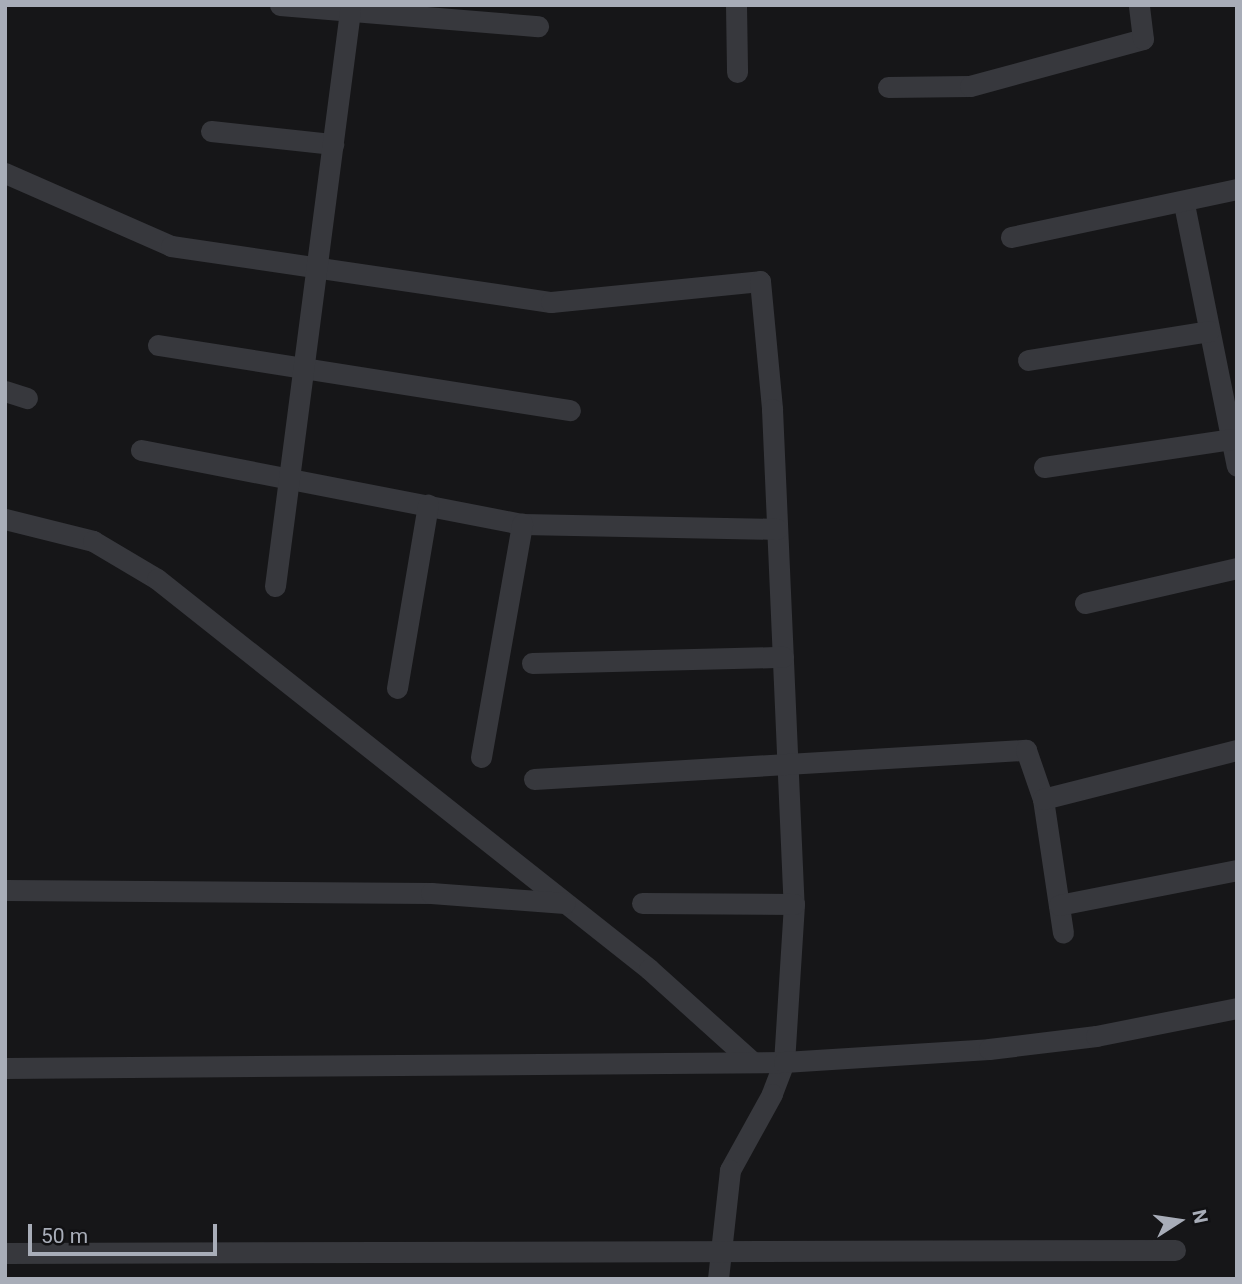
<!DOCTYPE html>
<style>
body{margin:0}
#map{position:relative;width:1242px;height:1284px;overflow:hidden;background:#161618;font-family:Roboto,sans-serif}
div>[style]{position:absolute}
.street>*{height:21px;margin:-10.5px;padding:0 10.5px;transform-origin:10.5px;border-radius:10.5px;background:#37383d}
span{translate:-50% -50%;white-space:nowrap;text-align:center;line-height:1.15;-webkit-text-stroke:7px #111113;paint-order:stroke}
.frame{position:absolute;inset:0;border:7px solid #a8adb8;pointer-events:none}
.north{position:absolute;left:1144px;top:1186px;width:70px;height:70px;-webkit-text-stroke:5px #111113;paint-order:stroke;rotate:78deg;font-size:19px;font-weight:700;line-height:28px;text-align:center;color:#a8adb8}
.north::after{content:'';display:block;margin:auto;width:24px;height:32px;background:#a8adb8;clip-path:polygon(50% 0,100% 100%,50% 72%,0 100%)}
.scale{position:absolute;left:28px;top:1224px;width:189px;height:32px;box-sizing:border-box;border:4px solid #a8adb8;border-top:0;padding-left:9px;font-size:21px;line-height:24px;white-space:nowrap;color:#a8adb8;-webkit-text-stroke:5px #111113;paint-order:stroke}
</style>
<div id="map">
<div class="street">
<div style="left:280px;top:5px;width:259px;rotate:4.7deg"></div>
<div style="left:736px;top:5px;width:67px;rotate:89.1deg"></div>
<div style="left:888px;top:87px;width:82px;rotate:-0.7deg"></div>
<div style="left:970px;top:86px;width:179px;rotate:-15.2deg"></div>
<div style="left:1143px;top:39px;width:34px;rotate:-97deg"></div>
<div style="left:211px;top:131px;width:123px;rotate:6.1deg"></div>
<div style="left:5px;top:173px;width:181px;rotate:23.7deg"></div>
<div style="left:171px;top:246px;width:384px;rotate:8.4deg"></div>
<div style="left:551px;top:302px;width:210px;rotate:-5.7deg"></div>
<div style="left:760px;top:281px;width:129px;rotate:84.6deg"></div>
<div style="left:772px;top:409px;width:495px;rotate:87.5deg"></div>
<div style="left:794px;top:904px;width:158px;rotate:93.6deg"></div>
<div style="left:784px;top:1062px;width:34px;rotate:111deg"></div>
<div style="left:772px;top:1094px;width:87px;rotate:118.9deg"></div>
<div style="left:730px;top:1170px;width:110px;rotate:96.3deg"></div>
<div style="left:1184px;top:204px;width:267px;rotate:78.6deg"></div>
<div style="left:1011px;top:237px;width:231px;rotate:-12deg"></div>
<div style="left:158px;top:345px;width:417px;rotate:9deg"></div>
<div style="left:1028px;top:360px;width:183px;rotate:-9.1deg"></div>
<div style="left:5px;top:391px;width:23px;rotate:18deg"></div>
<div style="left:141px;top:450px;width:388px;rotate:11deg"></div>
<div style="left:522px;top:524px;width:255px;rotate:1.1deg"></div>
<div style="left:1044px;top:467px;width:189px;rotate:-8.5deg"></div>
<div style="left:5px;top:519px;width:91px;rotate:14deg"></div>
<div style="left:93px;top:541px;width:74px;rotate:30.7deg"></div>
<div style="left:157px;top:579px;width:628px;rotate:38.4deg"></div>
<div style="left:649px;top:969px;width:137px;rotate:42deg"></div>
<div style="left:275px;top:586px;width:580px;rotate:-82.57deg"></div>
<div style="left:1085px;top:603px;width:156px;rotate:-13deg"></div>
<div style="left:532px;top:663px;width:251px;rotate:-1.4deg"></div>
<div style="left:397px;top:688px;width:186px;rotate:-80.4deg"></div>
<div style="left:481px;top:757px;width:237px;rotate:-80deg"></div>
<div style="left:534px;top:779px;width:493px;rotate:-3.4deg"></div>
<div style="left:1026px;top:750px;width:52px;rotate:70.9deg"></div>
<div style="left:1043px;top:799px;width:135px;rotate:81.5deg"></div>
<div style="left:1043px;top:799px;width:200px;rotate:-14.2deg"></div>
<div style="left:5px;top:890px;width:426px;rotate:0.4deg"></div>
<div style="left:431px;top:893px;width:134px;rotate:4.3deg"></div>
<div style="left:642px;top:903px;width:152px;rotate:0.4deg"></div>
<div style="left:1059px;top:905px;width:181px;rotate:-11.1deg"></div>
<div style="left:5px;top:1068px;width:779px;rotate:-0.44deg"></div>
<div style="left:784px;top:1062px;width:205px;rotate:-3.6deg"></div>
<div style="left:989px;top:1049px;width:108px;rotate:-6.9deg"></div>
<div style="left:1096px;top:1036px;width:144px;rotate:-11.2deg"></div>
<div style="left:5px;top:1253px;width:1170px;rotate:-0.15deg"></div>
</div>
<div class="frame"></div>
<div class="north">N</div>
<div class="scale">50 m</div>
</div>
